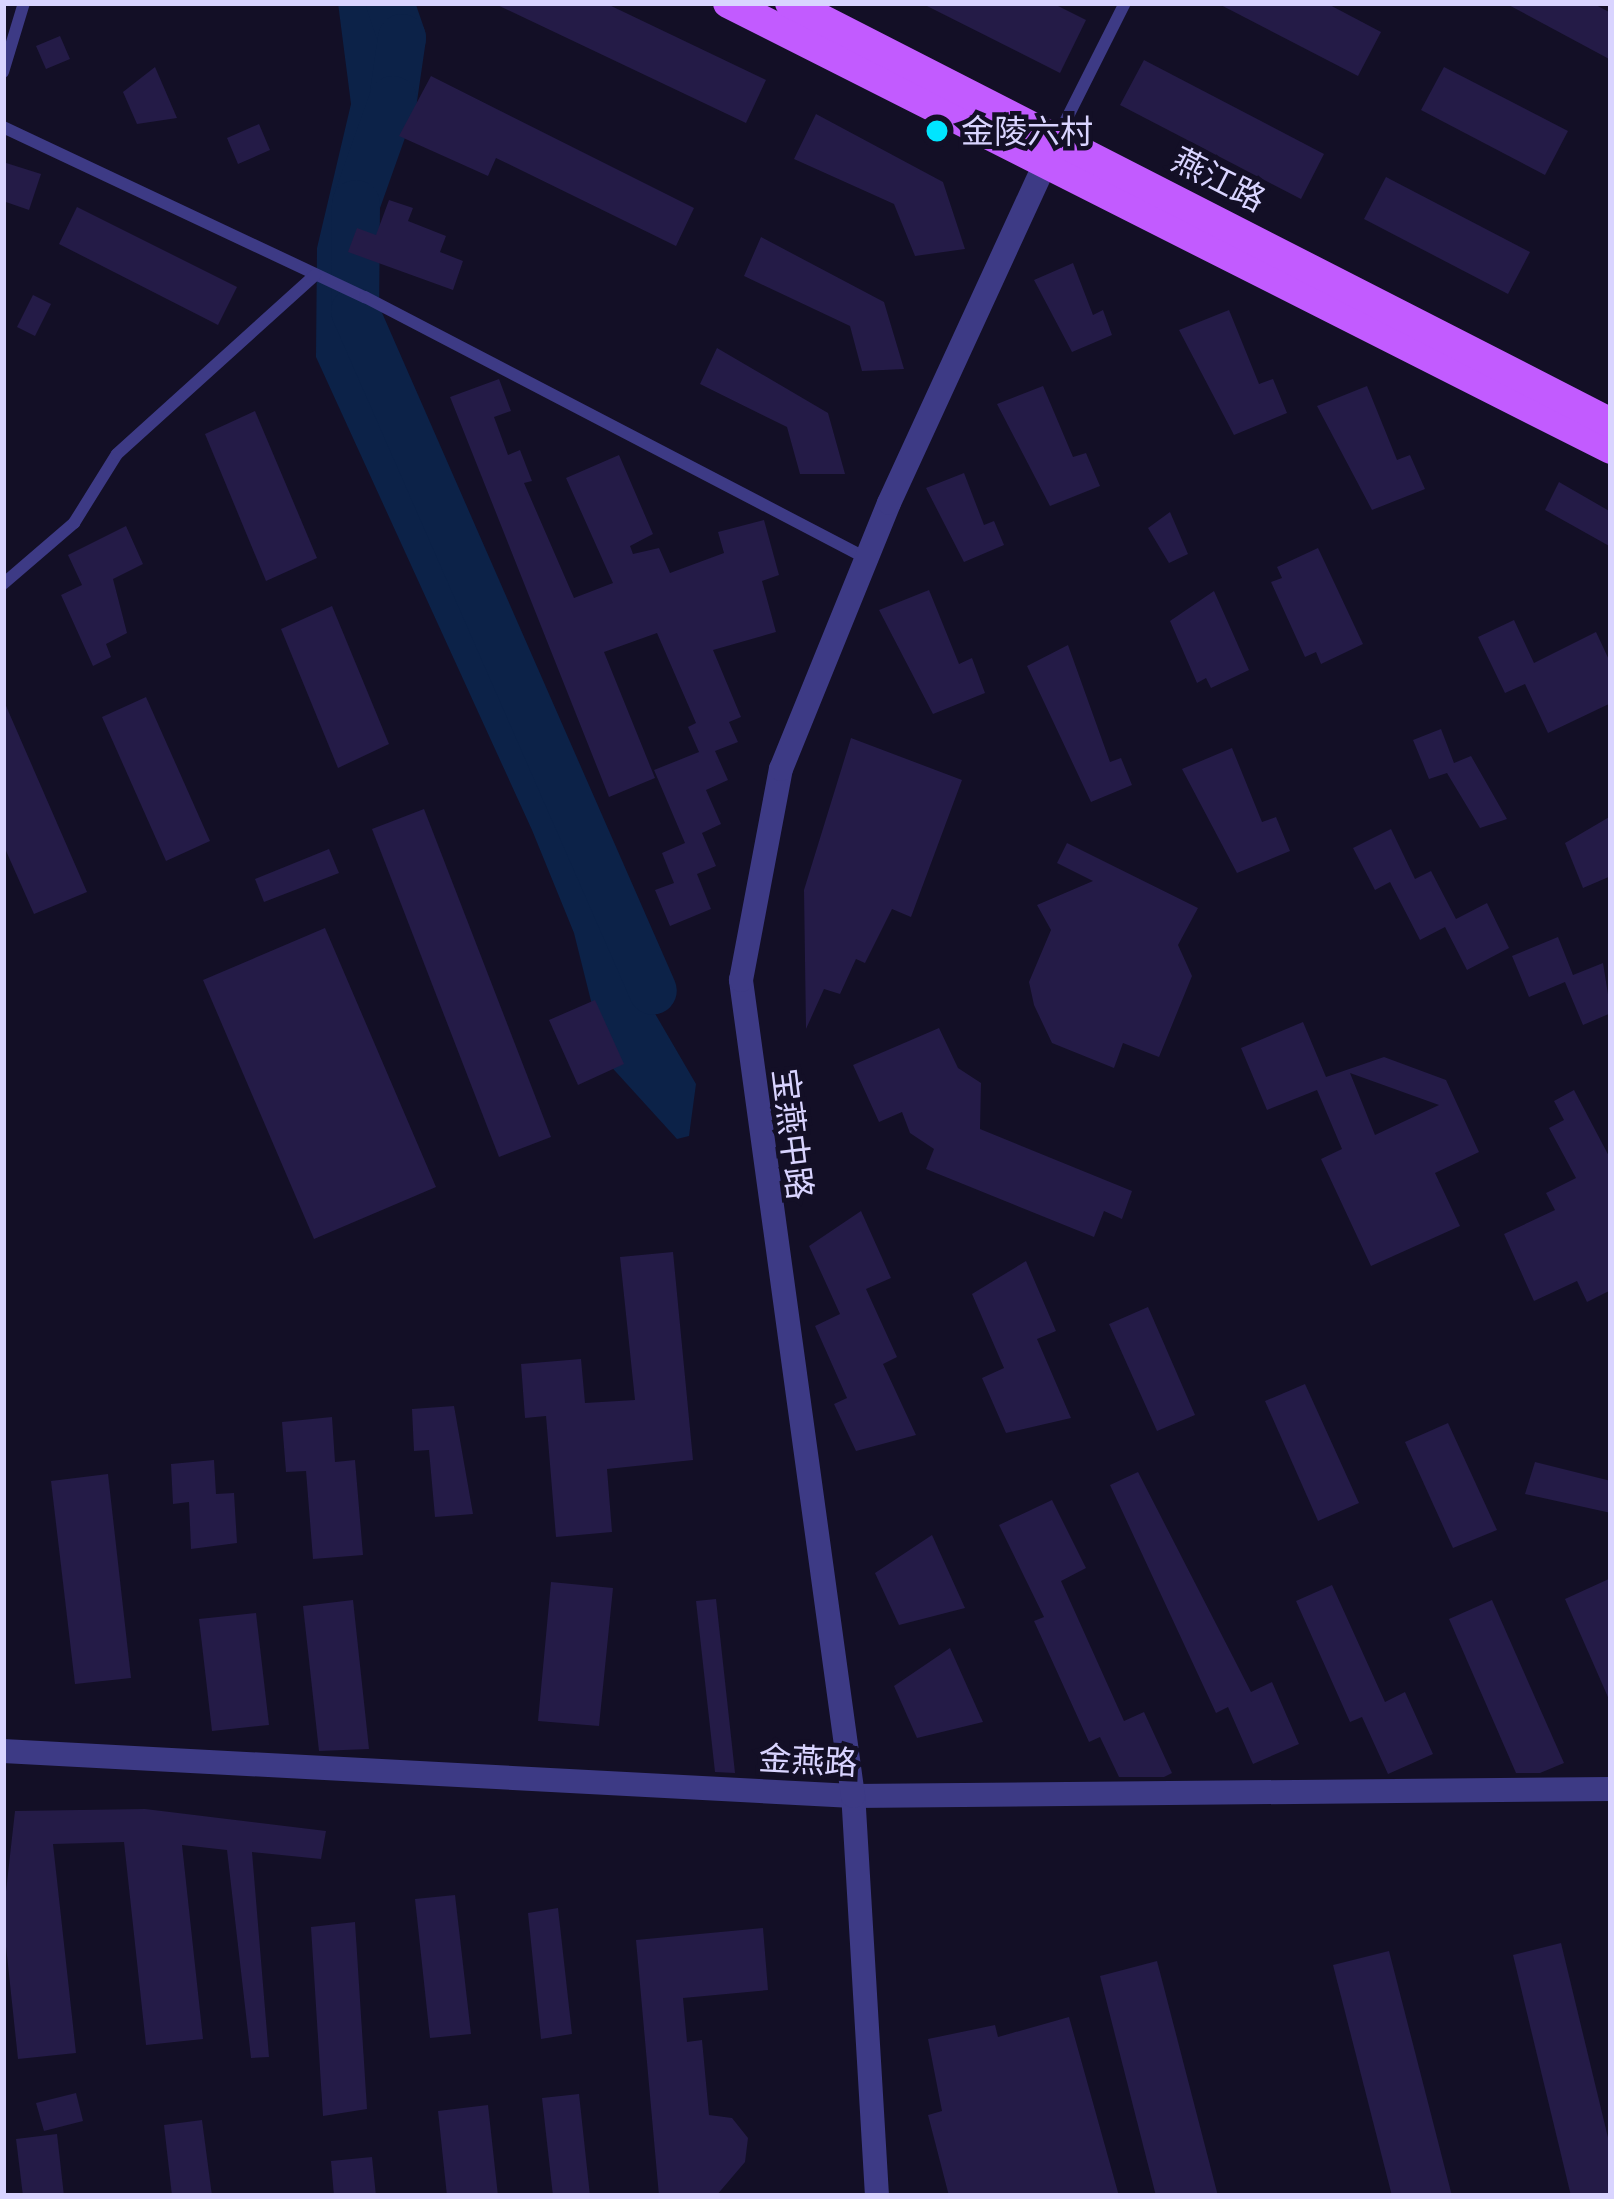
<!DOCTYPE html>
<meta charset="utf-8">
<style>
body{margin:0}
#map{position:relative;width:1614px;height:2199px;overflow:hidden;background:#130f26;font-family:Ubuntu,"Noto Sans SC",sans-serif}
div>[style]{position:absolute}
.water>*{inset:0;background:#0c2248}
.river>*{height:48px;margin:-24px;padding:0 24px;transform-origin:24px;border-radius:24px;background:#0c2248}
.building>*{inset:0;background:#241b47}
.service>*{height:12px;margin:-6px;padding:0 6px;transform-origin:6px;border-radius:6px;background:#3d3a85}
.minor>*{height:24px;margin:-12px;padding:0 12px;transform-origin:12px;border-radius:12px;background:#3d3a85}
.primary>*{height:30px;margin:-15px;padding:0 15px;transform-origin:15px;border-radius:15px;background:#c25bff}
.dots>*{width:33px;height:33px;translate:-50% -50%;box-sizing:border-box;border:6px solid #130f26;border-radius:50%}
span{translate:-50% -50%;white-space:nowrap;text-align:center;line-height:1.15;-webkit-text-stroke:9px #130f26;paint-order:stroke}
.poi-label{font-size:33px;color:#d9d4ff}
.left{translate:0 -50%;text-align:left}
.street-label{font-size:33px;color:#d9d4ff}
.frame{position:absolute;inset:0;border:6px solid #d9d4ff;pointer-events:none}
</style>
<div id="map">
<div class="water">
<div style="clip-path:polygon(338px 3px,379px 3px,386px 69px,344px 281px,345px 339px,650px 1005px,696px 1084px,689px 1136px,677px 1139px,606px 1061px,574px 933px,532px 830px,316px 357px,317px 248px,351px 104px)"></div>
</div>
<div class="river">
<div style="left:390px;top:3px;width:37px;rotate:71deg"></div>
<div style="left:402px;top:38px;width:63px;rotate:98.3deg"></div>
<div style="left:393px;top:100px;width:110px;rotate:109.6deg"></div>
<div style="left:356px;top:204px;width:107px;rotate:90.5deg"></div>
<div style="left:355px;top:311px;width:742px;rotate:66.34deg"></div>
</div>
<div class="building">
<div style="clip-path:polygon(493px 3px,605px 3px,766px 80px,746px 123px)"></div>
<div style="clip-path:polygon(921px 3px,1052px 3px,1086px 20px,1060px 73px)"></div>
<div style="clip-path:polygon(1217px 3px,1326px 3px,1381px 32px,1358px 76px)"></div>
<div style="clip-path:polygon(1505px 3px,1592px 3px,1611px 13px,1611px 60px)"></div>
<div style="clip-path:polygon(60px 36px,70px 59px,46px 69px,36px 46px)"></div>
<div style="clip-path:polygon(1144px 60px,1324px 154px,1301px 199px,1120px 105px)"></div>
<div style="clip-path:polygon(155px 67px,177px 118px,137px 124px,123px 92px)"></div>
<div style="clip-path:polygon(1444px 67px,1568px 131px,1545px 175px,1421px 110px)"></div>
<div style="clip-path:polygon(431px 76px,694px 208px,676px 246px,496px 158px,488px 176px,399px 136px)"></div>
<div style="clip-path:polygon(816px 114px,943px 182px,965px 249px,915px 256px,894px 204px,794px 159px)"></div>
<div style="clip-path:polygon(259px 124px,270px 150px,238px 164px,227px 138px)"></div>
<div style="clip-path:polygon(3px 162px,41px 174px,29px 210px,3px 201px)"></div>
<div style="clip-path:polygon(1386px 177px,1530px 252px,1508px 294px,1364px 219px)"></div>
<div style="clip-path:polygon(389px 200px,413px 208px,408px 221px,446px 236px,440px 252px,463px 261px,453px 290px,348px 252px,357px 228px,376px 235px)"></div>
<div style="clip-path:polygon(77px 207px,237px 287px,218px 325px,59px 244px)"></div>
<div style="clip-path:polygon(761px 237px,884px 302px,904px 369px,862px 371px,850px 326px,744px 276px)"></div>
<div style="clip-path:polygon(1073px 263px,1093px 315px,1103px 310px,1112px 335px,1072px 352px,1034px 280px)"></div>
<div style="clip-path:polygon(33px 295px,51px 304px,35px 336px,17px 327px)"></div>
<div style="clip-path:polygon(1229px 310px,1259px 384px,1273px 379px,1287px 413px,1234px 435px,1179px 330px)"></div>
<div style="clip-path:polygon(717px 348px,828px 413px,845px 474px,800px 474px,787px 427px,700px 384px)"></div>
<div style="clip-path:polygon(499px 379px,511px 411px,494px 417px,508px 455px,520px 450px,532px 481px,524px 483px,574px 598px,613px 583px,566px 478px,619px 455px,653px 534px,630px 546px,633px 554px,659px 548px,670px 573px,724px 553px,718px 532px,764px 520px,779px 575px,762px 581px,776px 632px,713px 650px,741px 717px,729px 722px,738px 742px,715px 751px,728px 780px,706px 790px,721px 824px,702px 833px,716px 866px,697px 874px,711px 909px,670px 926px,655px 890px,674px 883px,662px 853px,685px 843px,654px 770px,699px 752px,688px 727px,696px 723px,657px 633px,604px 652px,655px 778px,609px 797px,450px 397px)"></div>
<div style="clip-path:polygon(1043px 386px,1073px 457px,1086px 453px,1100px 486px,1050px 506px,997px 404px)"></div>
<div style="clip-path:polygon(1367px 386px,1397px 460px,1410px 455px,1425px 489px,1372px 510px,1317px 406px)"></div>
<div style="clip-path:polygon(255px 411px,317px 558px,266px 581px,205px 434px)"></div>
<div style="clip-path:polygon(964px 473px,984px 525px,994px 521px,1004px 545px,964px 562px,926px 488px)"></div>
<div style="clip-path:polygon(1559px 482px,1611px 512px,1611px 547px,1545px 510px)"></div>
<div style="clip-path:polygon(1170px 512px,1188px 554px,1169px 563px,1148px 528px)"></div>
<div style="clip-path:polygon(126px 526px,143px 564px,113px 579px,127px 633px,106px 644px,111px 657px,93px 666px,61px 595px,82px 585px,68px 555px)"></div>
<div style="clip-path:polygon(1318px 548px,1363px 644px,1321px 664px,1316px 652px,1305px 657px,1271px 582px,1282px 578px,1277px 567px)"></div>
<div style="clip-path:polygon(929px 590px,959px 664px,972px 658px,985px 693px,933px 714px,879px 610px)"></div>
<div style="clip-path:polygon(1214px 591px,1249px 670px,1211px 688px,1206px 678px,1197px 683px,1170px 621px)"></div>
<div style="clip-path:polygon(332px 606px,389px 744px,338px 768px,281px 629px)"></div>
<div style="clip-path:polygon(1514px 620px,1534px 663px,1596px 632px,1611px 664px,1611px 703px,1548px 733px,1525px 684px,1505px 693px,1478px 637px)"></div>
<div style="clip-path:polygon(1068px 645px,1110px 762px,1121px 758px,1132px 785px,1091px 802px,1027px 666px)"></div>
<div style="clip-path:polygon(146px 697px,210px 841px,166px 861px,102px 717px)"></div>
<div style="clip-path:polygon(3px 699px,87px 892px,34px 914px,3px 844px)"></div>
<div style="clip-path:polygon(1441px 729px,1454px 763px,1471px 756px,1507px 819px,1480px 828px,1447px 773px,1429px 779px,1413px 740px)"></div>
<div style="clip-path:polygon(851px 738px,962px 780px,911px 917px,892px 909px,865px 963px,856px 959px,840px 994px,824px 989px,806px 1029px,804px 890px)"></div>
<div style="clip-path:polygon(1232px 748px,1262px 822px,1276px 817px,1290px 851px,1237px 873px,1182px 769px)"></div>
<div style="clip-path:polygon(424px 809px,551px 1137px,499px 1157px,372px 829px)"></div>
<div style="clip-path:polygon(1611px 816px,1611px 876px,1583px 888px,1565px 843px)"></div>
<div style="clip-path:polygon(1391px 829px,1415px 879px,1431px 871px,1456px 919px,1487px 903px,1509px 948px,1467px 970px,1445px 927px,1420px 940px,1390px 882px,1375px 890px,1353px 848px)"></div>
<div style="clip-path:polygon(1067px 843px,1198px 908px,1178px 945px,1192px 976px,1159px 1057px,1123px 1043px,1114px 1068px,1052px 1043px,1034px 1005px,1029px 982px,1051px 930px,1037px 905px,1093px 881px,1057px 863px)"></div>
<div style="clip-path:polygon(329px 849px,339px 873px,264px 902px,255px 879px)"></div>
<div style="clip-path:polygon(325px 928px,436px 1187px,314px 1239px,203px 980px)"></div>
<div style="clip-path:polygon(1558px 937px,1573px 975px,1603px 963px,1611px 1013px,1583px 1025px,1565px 982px,1529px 997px,1512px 956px)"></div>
<div style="clip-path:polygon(595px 1000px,624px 1064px,578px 1085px,549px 1020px)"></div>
<div style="clip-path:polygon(evenodd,1303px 1022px,1326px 1077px,1384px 1057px,1446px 1080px,1479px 1152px,1435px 1173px,1460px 1226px,1371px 1266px,1321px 1159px,1342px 1149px,1317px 1090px,1267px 1110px,1241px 1048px,1303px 1022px,1350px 1073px,1439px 1105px,1375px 1135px,1350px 1073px)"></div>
<div style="clip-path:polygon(939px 1028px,958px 1068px,981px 1083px,980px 1129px,1132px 1191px,1122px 1219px,1104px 1211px,1094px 1237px,926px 1169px,934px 1149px,910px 1133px,902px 1112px,879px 1122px,853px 1065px)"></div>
<div style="clip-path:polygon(1574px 1090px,1611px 1160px,1611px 1290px,1587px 1302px,1577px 1281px,1534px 1301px,1504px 1234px,1555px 1210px,1546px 1193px,1576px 1178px,1549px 1128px,1564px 1120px,1554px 1101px)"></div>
<div style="clip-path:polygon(861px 1211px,891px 1278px,866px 1289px,897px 1357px,883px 1364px,916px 1435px,856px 1451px,834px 1404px,847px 1398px,815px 1326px,840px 1314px,809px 1246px)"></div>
<div style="clip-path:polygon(673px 1252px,693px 1460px,607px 1469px,612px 1532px,556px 1537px,546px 1416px,525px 1418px,521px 1364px,581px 1359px,585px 1403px,635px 1400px,620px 1257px)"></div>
<div style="clip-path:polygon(1026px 1261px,1056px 1331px,1037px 1339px,1071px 1418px,1006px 1433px,982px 1378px,1004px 1368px,972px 1294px)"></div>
<div style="clip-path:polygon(1148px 1307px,1195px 1415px,1157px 1431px,1109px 1324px)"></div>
<div style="clip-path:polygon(1305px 1384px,1359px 1503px,1318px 1521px,1265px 1401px)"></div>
<div style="clip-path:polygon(454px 1406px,473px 1514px,435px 1517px,429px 1450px,414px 1451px,412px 1409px)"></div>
<div style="clip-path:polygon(332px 1417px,335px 1462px,355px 1460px,363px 1555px,313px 1559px,306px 1471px,286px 1472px,282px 1422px)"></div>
<div style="clip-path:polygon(1448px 1423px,1497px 1530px,1453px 1548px,1405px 1442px)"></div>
<div style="clip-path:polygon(214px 1460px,216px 1494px,234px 1493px,237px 1543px,191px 1549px,189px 1502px,173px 1504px,171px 1464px)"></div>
<div style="clip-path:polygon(1535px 1462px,1611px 1481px,1611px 1513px,1525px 1494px)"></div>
<div style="clip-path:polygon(1138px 1472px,1251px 1692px,1272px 1682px,1299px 1744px,1253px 1764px,1228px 1707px,1216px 1713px,1110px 1485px)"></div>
<div style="clip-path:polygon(108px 1474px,131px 1678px,75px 1684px,51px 1481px)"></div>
<div style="clip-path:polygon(1052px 1500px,1086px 1568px,1061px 1581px,1124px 1721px,1144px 1712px,1172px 1773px,1164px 1777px,1119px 1777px,1100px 1737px,1089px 1742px,1034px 1621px,1044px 1617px,999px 1525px)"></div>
<div style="clip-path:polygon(932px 1535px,965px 1608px,899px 1625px,875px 1573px)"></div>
<div style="clip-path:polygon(1611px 1578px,1611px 1704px,1565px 1599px)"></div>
<div style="clip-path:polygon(551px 1582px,613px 1588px,599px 1726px,538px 1721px)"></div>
<div style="clip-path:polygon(1332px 1585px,1385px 1702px,1405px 1692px,1433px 1754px,1388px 1774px,1362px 1717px,1350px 1722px,1296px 1601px)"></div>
<div style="clip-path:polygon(716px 1599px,735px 1773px,715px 1772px,696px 1601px)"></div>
<div style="clip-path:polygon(353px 1600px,369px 1749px,319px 1751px,303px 1606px)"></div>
<div style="clip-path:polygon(1492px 1600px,1564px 1763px,1540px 1773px,1516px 1773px,1449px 1619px)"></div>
<div style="clip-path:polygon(256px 1613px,269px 1725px,212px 1731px,199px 1619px)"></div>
<div style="clip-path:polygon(950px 1648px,983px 1722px,917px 1738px,894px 1686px)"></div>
<div style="clip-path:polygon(145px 1809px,326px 1831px,321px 1859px,252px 1852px,269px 2057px,251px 2058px,227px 1850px,182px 1845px,203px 2039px,146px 2045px,124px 1842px,53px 1844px,76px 2053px,18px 2059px,3px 1918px,15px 1811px)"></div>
<div style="clip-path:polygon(455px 1895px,471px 2034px,430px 2038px,415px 1899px)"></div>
<div style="clip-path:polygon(558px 1908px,572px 2034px,541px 2039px,528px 1913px)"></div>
<div style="clip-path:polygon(355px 1922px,367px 2109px,323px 2116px,311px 1927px)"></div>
<div style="clip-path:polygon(763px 1928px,768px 1990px,683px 1998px,687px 2042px,702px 2040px,709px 2115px,732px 2118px,748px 2138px,745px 2162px,716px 2196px,659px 2196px,636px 1940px)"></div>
<div style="clip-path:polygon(1561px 1943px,1611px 2150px,1611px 2196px,1571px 2196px,1513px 1955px)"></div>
<div style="clip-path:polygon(1389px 1951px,1452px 2196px,1392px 2196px,1333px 1965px)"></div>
<div style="clip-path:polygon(1157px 1961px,1218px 2196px,1156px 2196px,1100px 1976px)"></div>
<div style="clip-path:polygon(1069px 2017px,1119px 2196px,949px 2196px,928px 2115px,942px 2111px,928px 2039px,995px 2025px,998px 2037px)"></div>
<div style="clip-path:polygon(76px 2093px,83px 2121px,44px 2131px,36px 2103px)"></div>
<div style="clip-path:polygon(579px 2094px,590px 2196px,553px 2196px,542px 2098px)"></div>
<div style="clip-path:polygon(488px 2105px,498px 2196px,447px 2196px,438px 2111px)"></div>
<div style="clip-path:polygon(202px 2120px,212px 2196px,172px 2196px,164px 2125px)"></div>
<div style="clip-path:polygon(57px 2134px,64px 2196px,23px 2196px,16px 2139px)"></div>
<div style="clip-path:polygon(372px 2157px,376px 2196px,334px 2196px,331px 2161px)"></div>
</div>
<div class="service">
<div style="left:3px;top:72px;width:72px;rotate:-73.1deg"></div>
<div style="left:3px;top:127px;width:400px;rotate:25.2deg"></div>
<div style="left:365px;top:297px;width:565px;rotate:27.52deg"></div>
<div style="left:1058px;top:136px;width:149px;rotate:-63.3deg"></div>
<div style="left:3px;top:584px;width:94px;rotate:-40.7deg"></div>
<div style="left:74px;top:523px;width:81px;rotate:-58.1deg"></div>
<div style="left:117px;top:454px;width:267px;rotate:-42.1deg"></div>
</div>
<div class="minor">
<div style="left:3px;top:1751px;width:851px;rotate:3.03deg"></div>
<div style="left:853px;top:1796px;width:758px;rotate:-0.53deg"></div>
<div style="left:877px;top:2196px;width:401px;rotate:-93.4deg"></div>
<div style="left:853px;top:1796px;width:824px;rotate:-97.82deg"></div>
<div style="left:741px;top:980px;width:215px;rotate:-79.3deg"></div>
<div style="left:781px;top:769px;width:287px;rotate:-67.9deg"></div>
<div style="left:889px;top:503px;width:390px;rotate:-65.3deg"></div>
</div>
<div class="primary">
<div style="left:728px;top:3px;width:989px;rotate:26.8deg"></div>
<div style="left:790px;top:3px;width:922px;rotate:27.09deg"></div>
</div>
<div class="dots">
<div style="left:937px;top:131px;background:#00e5ff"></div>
</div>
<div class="poi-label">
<span class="left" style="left:961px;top:131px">金陵六村</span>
</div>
<div class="street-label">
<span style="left:1219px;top:179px;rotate:27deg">燕江路</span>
<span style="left:793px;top:1134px;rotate:83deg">宝燕中路</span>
<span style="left:808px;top:1760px;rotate:3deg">金燕路</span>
</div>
<div class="frame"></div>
</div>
